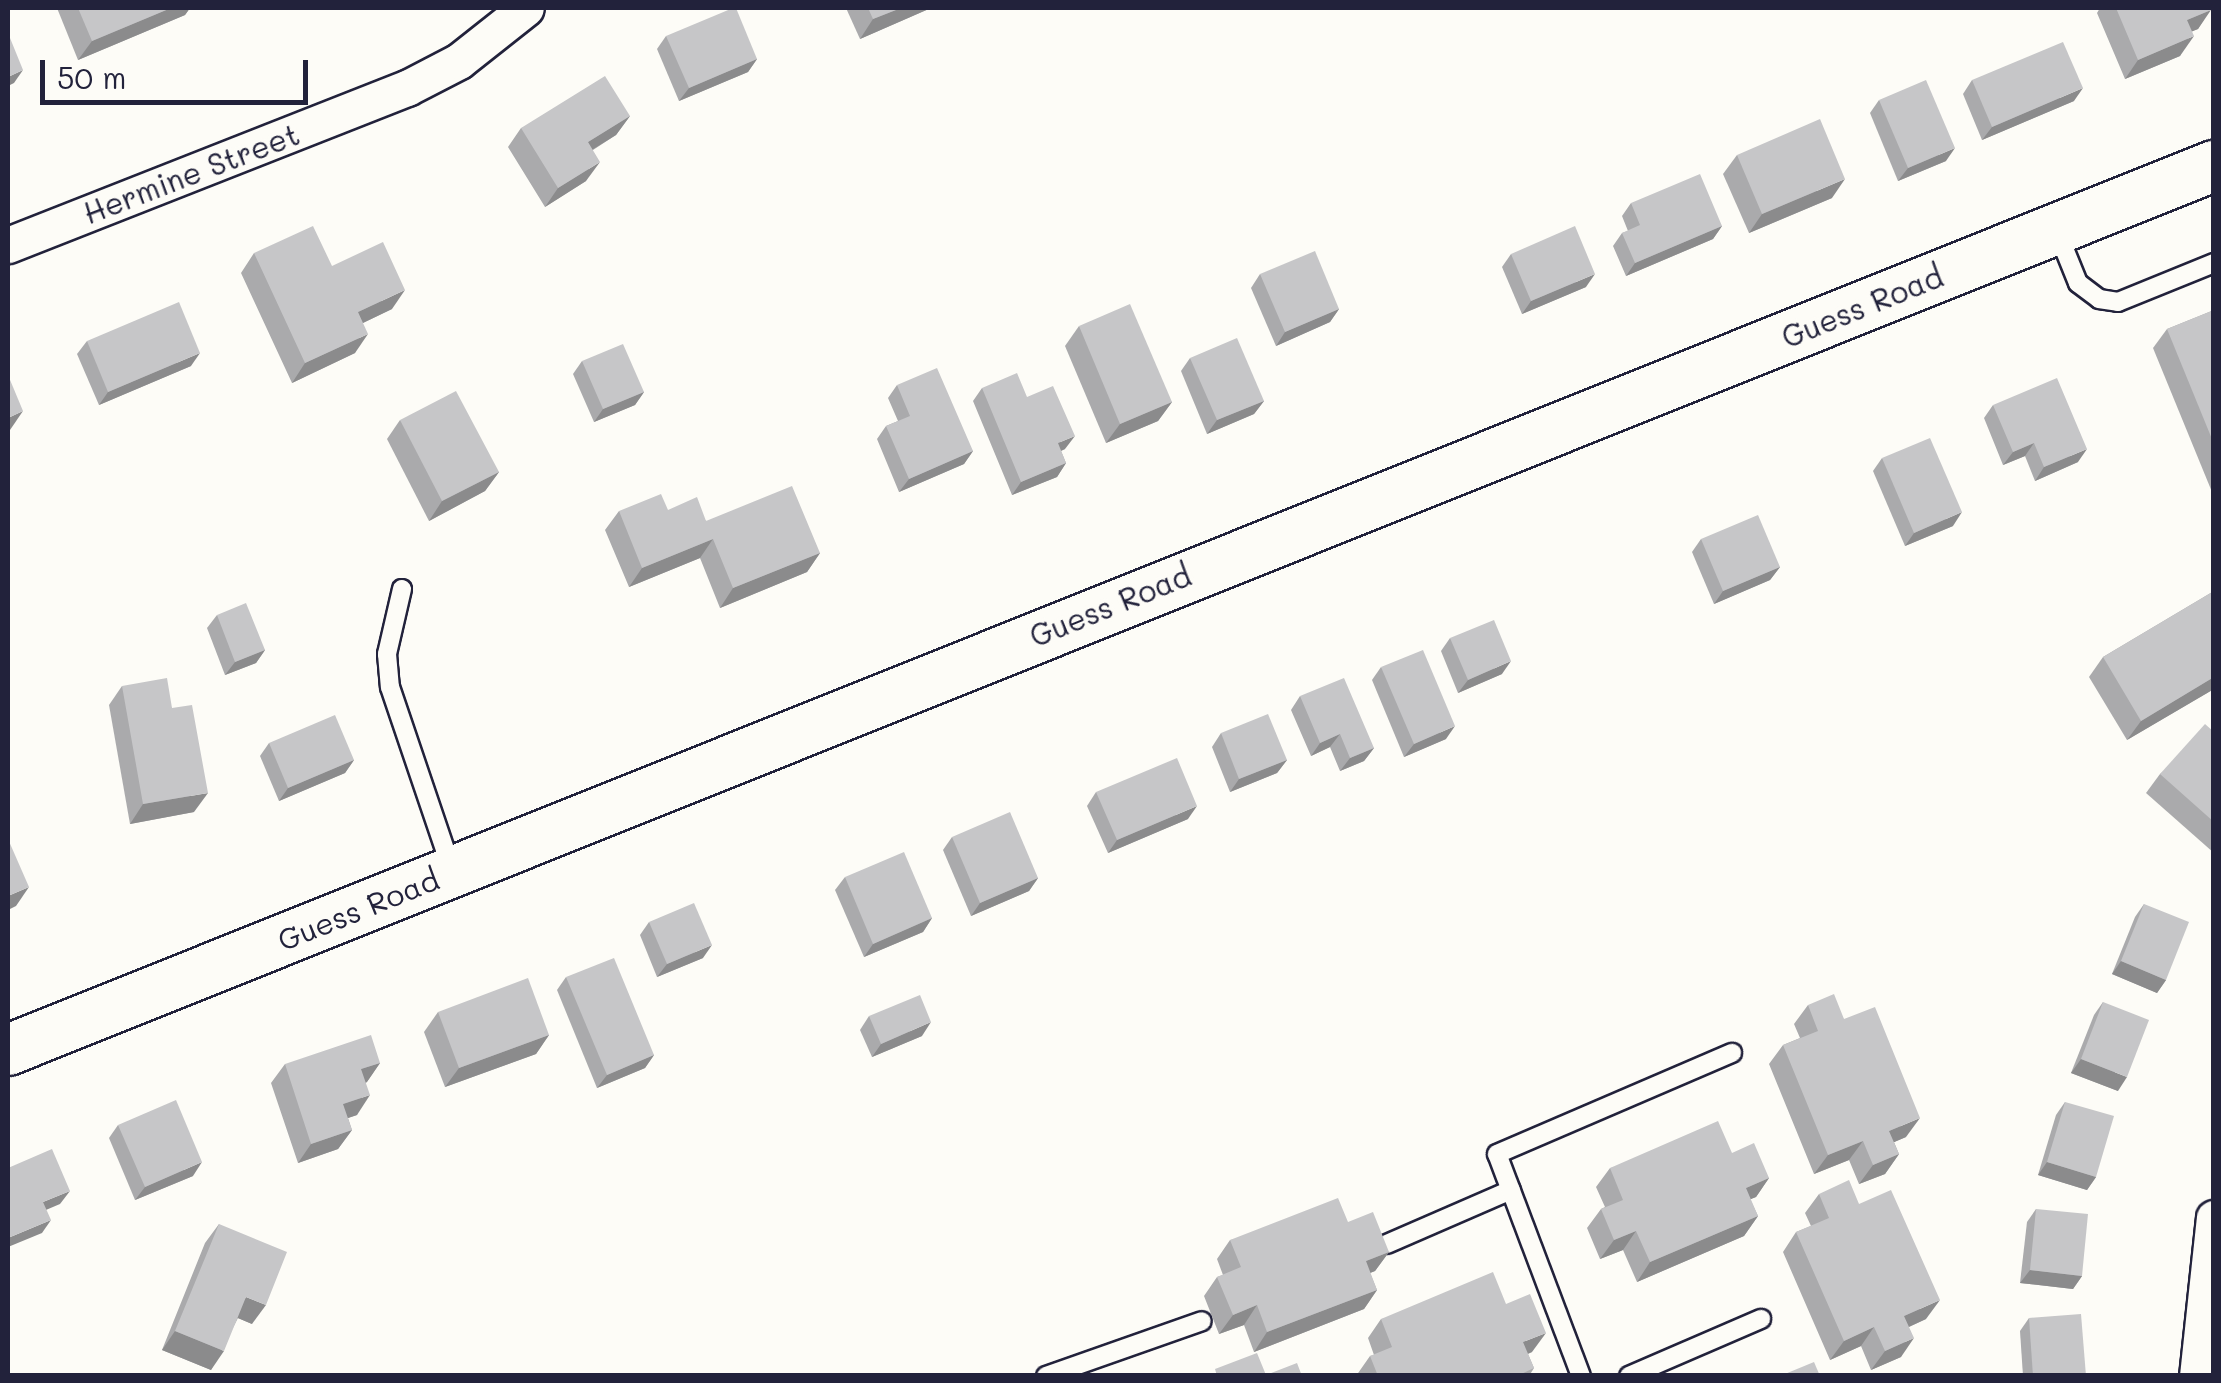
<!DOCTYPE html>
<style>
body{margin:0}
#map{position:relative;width:2221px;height:1383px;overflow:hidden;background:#fdfcf7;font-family:Mali,sans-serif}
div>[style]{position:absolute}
.roads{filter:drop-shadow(2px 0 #22223b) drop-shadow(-2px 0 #22223b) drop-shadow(0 2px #22223b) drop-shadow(0 -2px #22223b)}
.service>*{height:18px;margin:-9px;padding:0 9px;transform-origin:9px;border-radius:9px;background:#fdfcf7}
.minor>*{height:35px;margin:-17.5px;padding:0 17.5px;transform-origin:17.5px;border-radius:17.5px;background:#fdfcf7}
.secondary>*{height:50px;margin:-25px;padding:0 25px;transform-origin:25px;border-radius:25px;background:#fdfcf7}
.wall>*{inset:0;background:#aaaaac}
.shaded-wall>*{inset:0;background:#8b8b8c}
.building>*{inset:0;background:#c6c6c8}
span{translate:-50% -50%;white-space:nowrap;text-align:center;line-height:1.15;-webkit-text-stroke:8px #fdfcf7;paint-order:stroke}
.street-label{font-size:30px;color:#22223b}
.frame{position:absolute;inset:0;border:10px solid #22223b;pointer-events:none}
.scale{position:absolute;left:40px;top:60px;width:268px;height:45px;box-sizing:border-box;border:5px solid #22223b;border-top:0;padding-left:12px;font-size:30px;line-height:35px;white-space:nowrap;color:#22223b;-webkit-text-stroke:8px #fdfcf7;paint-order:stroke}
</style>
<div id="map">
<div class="roads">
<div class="service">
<div style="left:2057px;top:231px;width:56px;rotate:68deg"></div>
<div style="left:2078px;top:283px;width:26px;rotate:37deg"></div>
<div style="left:2099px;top:299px;width:19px;rotate:9deg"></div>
<div style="left:2118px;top:302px;width:104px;rotate:-22.1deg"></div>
<div style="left:402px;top:589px;width:67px;rotate:103deg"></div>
<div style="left:387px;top:654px;width:33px;rotate:85deg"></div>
<div style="left:390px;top:687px;width:193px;rotate:71.3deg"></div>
<div style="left:1387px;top:1244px;width:135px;rotate:-23.5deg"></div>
<div style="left:1046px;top:1376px;width:165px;rotate:-19.4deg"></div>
<div style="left:1581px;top:1376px;width:237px;rotate:-110.7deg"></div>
<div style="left:1497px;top:1154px;width:256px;rotate:-23.3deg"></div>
<div style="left:1629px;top:1376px;width:144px;rotate:-23.4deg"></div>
</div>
<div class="minor">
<div style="left:8px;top:245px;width:429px;rotate:-21.5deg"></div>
<div style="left:407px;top:88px;width:59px;rotate:-27.4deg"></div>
<div style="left:459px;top:61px;width:85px;rotate:-38.3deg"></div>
<div style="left:2197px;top:1376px;width:159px;rotate:-83.9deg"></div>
</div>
<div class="secondary">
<div style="left:8px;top:1050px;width:2377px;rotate:-21.84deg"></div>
</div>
</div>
<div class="wall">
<div style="clip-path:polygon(57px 8px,190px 8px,185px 15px,78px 60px)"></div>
<div style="clip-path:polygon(846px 8px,931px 8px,860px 39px)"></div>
<div style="clip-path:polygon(2100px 8px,2211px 8px,2198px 29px,2192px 31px,2180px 56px,2125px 79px,2097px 13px)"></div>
<div style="clip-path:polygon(666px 36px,757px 59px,748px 72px,679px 101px,657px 49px)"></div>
<div style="clip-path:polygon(1972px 80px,2074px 101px,1982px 140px,1963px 94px)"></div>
<div style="clip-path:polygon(1879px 100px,1946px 161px,1898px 181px,1870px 113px)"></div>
<div style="clip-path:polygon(630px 116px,616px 135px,593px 150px,586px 181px,545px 207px,508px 147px,521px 128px)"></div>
<div style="clip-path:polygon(1737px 155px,1832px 198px,1749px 233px,1723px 174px)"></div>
<div style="clip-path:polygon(1631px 203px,1722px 226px,1713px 239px,1626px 276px,1613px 246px,1622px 233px,1628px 231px,1622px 216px)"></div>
<div style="clip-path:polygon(254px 253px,332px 266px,392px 309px,363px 323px,355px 353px,292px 383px,241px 273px)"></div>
<div style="clip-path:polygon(1511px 254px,1586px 287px,1522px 314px,1502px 267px)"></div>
<div style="clip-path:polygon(1260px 274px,1339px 309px,1330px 322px,1276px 346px,1251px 288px)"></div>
<div style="clip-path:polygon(2214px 310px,2214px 491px,2212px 492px,2153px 348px,2167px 329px)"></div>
<div style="clip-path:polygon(1079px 326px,1172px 402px,1158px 421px,1106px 443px,1065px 346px)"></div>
<div style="clip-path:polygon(87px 341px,191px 366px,99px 405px,77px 354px)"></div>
<div style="clip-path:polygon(1190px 358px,1264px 401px,1254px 414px,1207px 434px,1181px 371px)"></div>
<div style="clip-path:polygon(582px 361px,644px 392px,635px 405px,594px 422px,573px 374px)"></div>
<div style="clip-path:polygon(897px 385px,973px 451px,964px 464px,899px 492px,877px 439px,886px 426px,898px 421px,888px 398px)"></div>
<div style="clip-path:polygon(982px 388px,1027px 397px,1065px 449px,1061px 451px,1066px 463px,1057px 477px,1012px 495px,973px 401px)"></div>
<div style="clip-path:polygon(1993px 405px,2078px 462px,2035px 481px,2025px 456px,2003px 465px,1984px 418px)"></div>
<div style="clip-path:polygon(400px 420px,499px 472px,485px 491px,429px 521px,387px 439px)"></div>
<div style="clip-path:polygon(1882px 458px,1953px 526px,1905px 546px,1873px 471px)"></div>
<div style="clip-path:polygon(668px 510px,820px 553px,807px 572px,720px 608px,700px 558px,629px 587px,605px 530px,619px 511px)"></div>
<div style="clip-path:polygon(1701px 539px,1780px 567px,1770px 580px,1714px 604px,1692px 552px)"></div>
<div style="clip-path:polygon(2214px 591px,2214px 689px,2127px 740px,2089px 677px,2103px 657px)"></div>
<div style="clip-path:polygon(217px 615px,265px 650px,256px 663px,225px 675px,207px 628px)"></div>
<div style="clip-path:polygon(1450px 638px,1502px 674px,1458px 693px,1441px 651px)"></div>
<div style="clip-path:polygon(1381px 667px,1446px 739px,1404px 757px,1372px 680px)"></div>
<div style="clip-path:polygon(122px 686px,172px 708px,194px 812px,130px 824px,109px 705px)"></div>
<div style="clip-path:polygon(1300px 696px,1374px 748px,1364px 761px,1340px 771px,1330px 747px,1311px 756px,1291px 710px)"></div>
<div style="clip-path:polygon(2214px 732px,2214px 853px,2146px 793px,2160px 774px)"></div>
<div style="clip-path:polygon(1221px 733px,1287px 760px,1277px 773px,1230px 792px,1212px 747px)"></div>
<div style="clip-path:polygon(269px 743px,354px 760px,345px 773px,279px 801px,260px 756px)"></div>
<div style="clip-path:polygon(1096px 792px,1188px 819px,1108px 853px,1087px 806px)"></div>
<div style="clip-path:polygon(952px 837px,1038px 878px,1029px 891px,971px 916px,943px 850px)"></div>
<div style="clip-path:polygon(845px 877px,932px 918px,923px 932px,864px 957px,835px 890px)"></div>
<div style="clip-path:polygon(2144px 904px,2166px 980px,2157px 993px,2112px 974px,2135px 917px)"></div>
<div style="clip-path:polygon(649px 922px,703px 958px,657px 977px,640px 935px)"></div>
<div style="clip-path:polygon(566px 977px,654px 1055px,645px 1068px,597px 1088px,557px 990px)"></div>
<div style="clip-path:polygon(2103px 1002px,2118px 1091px,2071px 1073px,2094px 1015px)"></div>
<div style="clip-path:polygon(1808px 1005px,1844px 1019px,1906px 1137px,1894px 1142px,1899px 1154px,1885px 1174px,1859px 1184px,1849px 1160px,1814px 1174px,1769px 1064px,1783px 1045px,1800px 1038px,1794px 1024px)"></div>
<div style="clip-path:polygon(438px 1012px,549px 1035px,536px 1054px,445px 1087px,424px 1032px)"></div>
<div style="clip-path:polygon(869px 1016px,922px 1036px,872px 1057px,860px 1030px)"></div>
<div style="clip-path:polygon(380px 1063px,366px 1083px,357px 1115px,348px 1118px,352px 1130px,338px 1149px,298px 1163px,271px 1083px,285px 1064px)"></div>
<div style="clip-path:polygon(2065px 1102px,2096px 1177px,2087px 1190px,2038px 1175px,2056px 1115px)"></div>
<div style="clip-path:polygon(118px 1125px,193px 1176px,135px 1200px,109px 1138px)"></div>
<div style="clip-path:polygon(1732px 1153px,1769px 1178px,1756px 1197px,1750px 1199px,1758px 1216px,1744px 1236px,1637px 1282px,1623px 1250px,1600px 1259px,1587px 1228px,1601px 1209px,1605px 1207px,1596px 1187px,1610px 1168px)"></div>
<div style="clip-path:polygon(1819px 1194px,1859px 1204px,1926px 1319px,1909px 1327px,1901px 1357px,1871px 1370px,1861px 1346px,1830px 1360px,1783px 1252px,1796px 1232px,1811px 1226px,1805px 1213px)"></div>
<div style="clip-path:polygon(2036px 1209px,2082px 1276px,2073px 1289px,2020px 1283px,2027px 1222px)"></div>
<div style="clip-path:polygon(1348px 1222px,1389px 1252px,1375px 1271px,1370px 1273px,1377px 1290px,1364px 1309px,1254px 1352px,1244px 1325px,1219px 1334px,1204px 1296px,1217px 1277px,1223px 1275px,1217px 1259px,1230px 1240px)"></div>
<div style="clip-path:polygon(219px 1224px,252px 1324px,238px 1318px,211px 1370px,162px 1350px,205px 1243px)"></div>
<div style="clip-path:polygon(1506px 1304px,1532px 1352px,1528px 1354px,1534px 1368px,1529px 1376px,1356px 1376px,1370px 1356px,1374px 1355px,1368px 1338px,1381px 1319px)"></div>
<div style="clip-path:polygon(2029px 1318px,2086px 1376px,2023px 1376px,2020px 1331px)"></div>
</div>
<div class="shaded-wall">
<div style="clip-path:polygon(171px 8px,190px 8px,185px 15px,78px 60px,92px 41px)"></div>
<div style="clip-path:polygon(901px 8px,931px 8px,860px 39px,873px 19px)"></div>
<div style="clip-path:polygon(2211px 10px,2198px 29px,2174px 39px,2187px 20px)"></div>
<div style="clip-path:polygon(2194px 36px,2180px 56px,2125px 79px,2138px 60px)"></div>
<div style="clip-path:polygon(757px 59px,748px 72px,679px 101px,689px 88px)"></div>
<div style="clip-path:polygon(23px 70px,14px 83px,8px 86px,8px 77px)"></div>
<div style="clip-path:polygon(2083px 88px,2074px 101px,1982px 140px,1992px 127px)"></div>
<div style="clip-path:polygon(630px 116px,616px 135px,574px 161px,588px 142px)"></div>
<div style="clip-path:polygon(1955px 148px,1946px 161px,1898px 181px,1908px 168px)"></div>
<div style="clip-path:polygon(600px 162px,586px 181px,545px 207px,558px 188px)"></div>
<div style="clip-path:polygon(1845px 179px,1832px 198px,1749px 233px,1762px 214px)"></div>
<div style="clip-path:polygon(1722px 226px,1713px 239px,1626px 276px,1635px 263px)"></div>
<div style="clip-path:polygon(1595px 274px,1586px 287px,1522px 314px,1531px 301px)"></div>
<div style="clip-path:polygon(405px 290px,392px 309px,344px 332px,358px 312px)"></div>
<div style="clip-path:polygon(1339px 309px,1330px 322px,1276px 346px,1285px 332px)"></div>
<div style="clip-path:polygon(368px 334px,355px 353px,292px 383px,305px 363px)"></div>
<div style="clip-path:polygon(200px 353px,191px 366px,99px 405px,108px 392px)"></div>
<div style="clip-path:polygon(644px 392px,635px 405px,594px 422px,603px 409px)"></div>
<div style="clip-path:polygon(1264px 401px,1254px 414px,1207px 434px,1217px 420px)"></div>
<div style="clip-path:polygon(1172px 402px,1158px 421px,1106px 443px,1120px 424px)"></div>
<div style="clip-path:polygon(23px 411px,10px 430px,8px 431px,8px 418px)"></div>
<div style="clip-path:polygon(1075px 436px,1065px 449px,1049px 456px,1058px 443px)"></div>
<div style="clip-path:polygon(2034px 443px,2025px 456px,2003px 465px,2013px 452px)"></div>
<div style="clip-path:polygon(2087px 449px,2078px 462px,2035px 481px,2044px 467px)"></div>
<div style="clip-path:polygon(973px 451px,964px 464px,899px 492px,909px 479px)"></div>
<div style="clip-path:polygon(1066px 463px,1057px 477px,1012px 495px,1021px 482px)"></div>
<div style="clip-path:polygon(499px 472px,485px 491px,429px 521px,442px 501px)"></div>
<div style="clip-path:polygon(1962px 512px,1953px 526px,1905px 546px,1914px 533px)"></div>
<div style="clip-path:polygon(713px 539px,700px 558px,629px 587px,642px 568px)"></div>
<div style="clip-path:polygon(820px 553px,807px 572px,720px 608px,733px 588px)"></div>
<div style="clip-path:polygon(1780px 567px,1770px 580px,1714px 604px,1723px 591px)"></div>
<div style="clip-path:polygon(265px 650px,256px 663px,225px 675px,235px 662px)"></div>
<div style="clip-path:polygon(1511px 661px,1502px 674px,1458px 693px,1468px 680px)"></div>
<div style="clip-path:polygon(2214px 677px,2214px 689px,2127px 740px,2141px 721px)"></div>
<div style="clip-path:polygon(1455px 726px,1446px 739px,1404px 757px,1414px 744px)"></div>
<div style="clip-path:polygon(1340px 734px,1330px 747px,1311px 756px,1320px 743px)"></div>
<div style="clip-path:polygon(1374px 748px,1364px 761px,1340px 771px,1350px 758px)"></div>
<div style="clip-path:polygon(354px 760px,345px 773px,279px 801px,288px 788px)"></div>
<div style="clip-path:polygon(1287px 760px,1277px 773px,1230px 792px,1239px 779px)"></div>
<div style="clip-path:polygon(208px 793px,194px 812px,130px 824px,143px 804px)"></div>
<div style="clip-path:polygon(1197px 806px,1188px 819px,1108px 853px,1117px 840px)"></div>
<div style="clip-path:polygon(1038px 878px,1029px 891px,971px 916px,980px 903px)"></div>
<div style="clip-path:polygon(29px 887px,16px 906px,8px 910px,8px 896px)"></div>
<div style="clip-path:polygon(932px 918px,923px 932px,864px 957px,873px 944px)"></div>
<div style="clip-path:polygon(712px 945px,703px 958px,657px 977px,667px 964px)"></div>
<div style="clip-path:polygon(2121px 961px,2166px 980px,2157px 993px,2112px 974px)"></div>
<div style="clip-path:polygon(931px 1022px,922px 1036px,872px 1057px,881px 1044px)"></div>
<div style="clip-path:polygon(549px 1035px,536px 1054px,445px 1087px,459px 1068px)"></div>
<div style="clip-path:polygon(654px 1055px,645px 1068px,597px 1088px,607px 1075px)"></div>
<div style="clip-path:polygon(2081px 1059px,2127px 1077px,2118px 1091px,2071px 1073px)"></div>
<div style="clip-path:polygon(380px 1063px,367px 1082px,348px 1089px,361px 1069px)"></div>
<div style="clip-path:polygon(370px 1095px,357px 1115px,330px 1124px,343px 1104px)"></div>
<div style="clip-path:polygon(1920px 1118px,1906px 1137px,1876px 1150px,1889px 1131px)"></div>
<div style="clip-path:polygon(352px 1130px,338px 1149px,298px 1163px,311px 1144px)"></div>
<div style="clip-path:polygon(1863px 1141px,1849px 1160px,1814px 1174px,1828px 1155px)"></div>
<div style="clip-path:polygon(1899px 1154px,1885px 1174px,1859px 1184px,1873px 1165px)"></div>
<div style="clip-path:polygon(202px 1162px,193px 1176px,135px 1200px,145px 1187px)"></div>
<div style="clip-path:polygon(2047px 1162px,2096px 1177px,2087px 1190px,2038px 1175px)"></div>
<div style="clip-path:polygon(1769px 1178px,1756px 1197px,1732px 1207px,1746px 1188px)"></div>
<div style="clip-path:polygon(70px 1191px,60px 1204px,34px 1215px,43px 1202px)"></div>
<div style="clip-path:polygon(1758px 1216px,1744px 1236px,1637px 1282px,1650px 1262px)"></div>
<div style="clip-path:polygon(51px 1220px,42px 1233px,8px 1247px,8px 1238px)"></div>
<div style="clip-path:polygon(1636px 1231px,1623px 1250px,1600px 1259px,1614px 1240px)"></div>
<div style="clip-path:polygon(1389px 1252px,1375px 1271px,1352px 1280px,1366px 1261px)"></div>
<div style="clip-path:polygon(2030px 1270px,2082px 1276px,2073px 1289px,2020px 1283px)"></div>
<div style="clip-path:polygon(1377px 1290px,1364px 1309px,1254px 1352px,1267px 1332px)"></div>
<div style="clip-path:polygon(246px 1297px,266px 1305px,252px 1324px,233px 1316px)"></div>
<div style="clip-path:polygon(1940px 1300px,1926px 1319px,1891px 1335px,1904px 1316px)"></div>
<div style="clip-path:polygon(1257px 1305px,1244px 1325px,1219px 1334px,1233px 1315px)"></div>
<div style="clip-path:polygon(1874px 1327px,1861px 1346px,1830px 1360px,1844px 1341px)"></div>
<div style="clip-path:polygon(175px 1331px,224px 1351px,211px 1370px,162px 1350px)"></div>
<div style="clip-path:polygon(1546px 1333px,1532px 1352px,1509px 1361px,1523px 1342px)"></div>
<div style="clip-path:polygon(1914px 1338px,1901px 1357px,1871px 1370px,1885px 1351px)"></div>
</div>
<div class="building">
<div style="clip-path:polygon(78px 8px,171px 8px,92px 41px)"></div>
<div style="clip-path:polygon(733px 8px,736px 8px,757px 59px,689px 88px,666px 36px)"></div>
<div style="clip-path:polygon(868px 8px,901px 8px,873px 19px)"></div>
<div style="clip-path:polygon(2116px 8px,2211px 8px,2211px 10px,2187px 20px,2194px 36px,2138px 60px)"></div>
<div style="clip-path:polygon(8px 33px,23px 70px,8px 77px)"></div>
<div style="clip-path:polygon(2063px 42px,2083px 88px,1992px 127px,1972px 80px)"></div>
<div style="clip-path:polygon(605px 76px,630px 116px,588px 142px,600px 162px,558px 188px,521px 128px)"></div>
<div style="clip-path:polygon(1926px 80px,1955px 148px,1908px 168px,1879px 100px)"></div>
<div style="clip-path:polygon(1820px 119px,1845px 179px,1762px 214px,1737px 155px)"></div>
<div style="clip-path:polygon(1700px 174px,1722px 226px,1635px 263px,1622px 233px,1640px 225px,1631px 203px)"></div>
<div style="clip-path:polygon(313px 226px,332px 266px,383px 242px,405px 290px,358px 312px,368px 334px,305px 363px,254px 253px)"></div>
<div style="clip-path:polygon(1575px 226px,1595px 274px,1531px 301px,1511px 254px)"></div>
<div style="clip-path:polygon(1315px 251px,1339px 309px,1285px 332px,1260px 274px)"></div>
<div style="clip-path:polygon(179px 302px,200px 353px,108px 392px,87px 341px)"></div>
<div style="clip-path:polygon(1130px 304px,1172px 402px,1120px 424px,1079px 326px)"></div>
<div style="clip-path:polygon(2214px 310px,2214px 444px,2167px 329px)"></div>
<div style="clip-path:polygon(1237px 338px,1264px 401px,1217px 420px,1190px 358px)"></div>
<div style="clip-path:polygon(623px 344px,644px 392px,603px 409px,582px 361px)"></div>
<div style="clip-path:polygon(937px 368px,973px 451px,909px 479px,886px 426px,910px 416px,897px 385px)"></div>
<div style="clip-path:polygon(1017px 373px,1027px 397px,1053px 386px,1075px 436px,1058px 443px,1066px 463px,1021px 482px,982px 388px)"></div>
<div style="clip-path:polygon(8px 375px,23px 411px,8px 418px)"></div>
<div style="clip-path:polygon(2057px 378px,2087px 449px,2044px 467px,2034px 443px,2013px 452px,1993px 405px)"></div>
<div style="clip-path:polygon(456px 391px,499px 472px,442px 501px,400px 420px)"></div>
<div style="clip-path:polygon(1930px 438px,1962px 512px,1914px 533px,1882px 458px)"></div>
<div style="clip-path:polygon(792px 486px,820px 553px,733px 588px,713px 539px,642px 568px,619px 511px,661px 494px,668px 510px,697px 497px,706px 521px)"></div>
<div style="clip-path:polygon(1758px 515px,1780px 567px,1723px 591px,1701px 539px)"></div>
<div style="clip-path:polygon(2214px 591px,2214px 677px,2141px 721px,2103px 657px)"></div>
<div style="clip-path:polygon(246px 603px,265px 650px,235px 662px,217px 615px)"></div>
<div style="clip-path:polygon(1494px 620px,1511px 661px,1468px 680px,1450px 638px)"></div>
<div style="clip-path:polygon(1423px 650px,1455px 726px,1414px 744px,1381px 667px)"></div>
<div style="clip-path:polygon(167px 678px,172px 708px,192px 705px,208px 793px,143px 804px,122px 686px)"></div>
<div style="clip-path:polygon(1344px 678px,1374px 748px,1350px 758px,1340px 734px,1320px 743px,1300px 696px)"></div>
<div style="clip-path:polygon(1268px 714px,1287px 760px,1239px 779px,1221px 733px)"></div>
<div style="clip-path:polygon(335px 715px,354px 760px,288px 788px,269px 743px)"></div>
<div style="clip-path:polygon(2205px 724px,2214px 732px,2214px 822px,2160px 774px)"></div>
<div style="clip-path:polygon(1177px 758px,1197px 806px,1117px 840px,1096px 792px)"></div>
<div style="clip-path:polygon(1010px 812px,1038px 878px,980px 903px,952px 837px)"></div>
<div style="clip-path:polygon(8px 839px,29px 887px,8px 896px)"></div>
<div style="clip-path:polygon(904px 852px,932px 918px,873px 944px,845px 877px)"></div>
<div style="clip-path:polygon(694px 903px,712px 945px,667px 964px,649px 922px)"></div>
<div style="clip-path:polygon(2144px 904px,2189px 922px,2166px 980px,2121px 961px)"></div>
<div style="clip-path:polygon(614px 958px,654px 1055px,607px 1075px,566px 977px)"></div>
<div style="clip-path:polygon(528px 978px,549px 1035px,459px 1068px,438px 1012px)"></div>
<div style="clip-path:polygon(1834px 994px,1844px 1019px,1875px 1007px,1920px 1118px,1889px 1131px,1899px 1154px,1873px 1165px,1863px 1141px,1828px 1155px,1783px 1045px,1818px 1031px,1808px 1005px)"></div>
<div style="clip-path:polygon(920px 995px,931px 1022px,881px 1044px,869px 1016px)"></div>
<div style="clip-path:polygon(2103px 1002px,2149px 1020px,2127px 1077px,2081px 1059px)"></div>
<div style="clip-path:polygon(371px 1035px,380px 1063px,361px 1069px,370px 1095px,343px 1104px,352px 1130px,311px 1144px,285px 1064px)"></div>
<div style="clip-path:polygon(176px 1100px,202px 1162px,145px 1187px,118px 1125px)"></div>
<div style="clip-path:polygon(2065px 1102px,2114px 1116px,2096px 1177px,2047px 1162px)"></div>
<div style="clip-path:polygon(1718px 1121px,1732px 1153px,1754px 1143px,1769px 1178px,1746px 1188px,1758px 1216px,1650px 1262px,1636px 1231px,1614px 1240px,1601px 1209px,1623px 1200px,1610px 1168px)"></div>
<div style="clip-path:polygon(52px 1149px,70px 1191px,43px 1202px,51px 1220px,8px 1238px,8px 1168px)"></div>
<div style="clip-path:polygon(1849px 1180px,1859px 1204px,1891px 1190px,1940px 1300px,1904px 1316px,1914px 1338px,1885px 1351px,1874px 1327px,1844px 1341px,1796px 1232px,1829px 1218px,1819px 1194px)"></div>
<div style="clip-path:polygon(1338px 1198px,1348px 1222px,1373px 1212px,1389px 1252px,1366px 1261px,1377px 1290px,1267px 1332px,1257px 1305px,1233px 1315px,1217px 1277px,1241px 1267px,1230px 1240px)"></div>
<div style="clip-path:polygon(2036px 1209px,2088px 1214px,2082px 1276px,2030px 1270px)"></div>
<div style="clip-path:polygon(219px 1224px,287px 1252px,266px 1305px,246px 1297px,224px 1351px,175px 1331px)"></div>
<div style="clip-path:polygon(1493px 1272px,1506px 1304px,1530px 1294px,1546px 1333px,1523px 1342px,1534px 1368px,1517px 1376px,1378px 1376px,1370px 1356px,1392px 1347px,1381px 1319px)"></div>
<div style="clip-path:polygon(2081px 1314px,2086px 1376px,2033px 1376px,2029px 1318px)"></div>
<div style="clip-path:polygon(1257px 1353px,1266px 1375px,1297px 1363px,1302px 1376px,1217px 1376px,1215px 1369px)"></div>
<div style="clip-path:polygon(1814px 1362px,1820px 1376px,1780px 1376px)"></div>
</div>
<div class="street-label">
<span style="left:191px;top:173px;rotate:-21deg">Hermine Street</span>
<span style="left:1862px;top:306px;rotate:-22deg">Guess Road</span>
<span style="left:1110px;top:605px;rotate:-22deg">Guess Road</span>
<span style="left:358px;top:909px;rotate:-22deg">Guess Road</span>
</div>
<div class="frame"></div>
<div class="scale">50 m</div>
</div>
